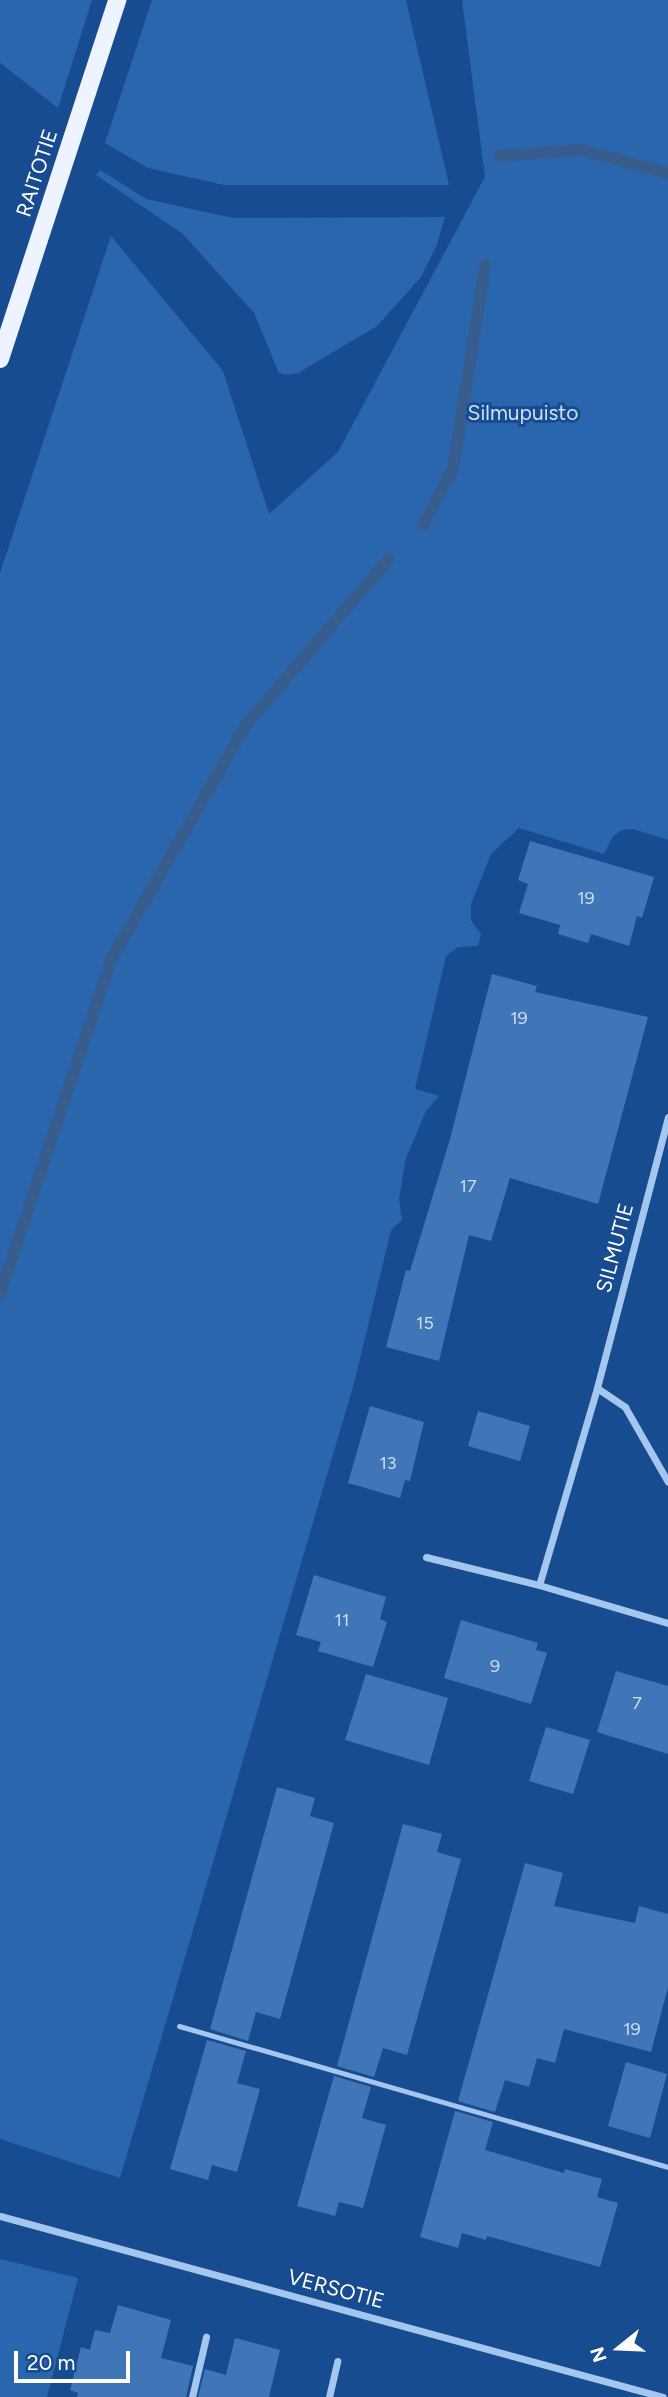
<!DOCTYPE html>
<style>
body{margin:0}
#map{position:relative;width:668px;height:2397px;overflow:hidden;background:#184c90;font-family:Figtree,sans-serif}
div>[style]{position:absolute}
.green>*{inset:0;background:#2a66ae}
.stream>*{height:12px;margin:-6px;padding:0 6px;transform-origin:6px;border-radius:6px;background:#365d8e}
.building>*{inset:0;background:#4076b8}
.service>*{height:5px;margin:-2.5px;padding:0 2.5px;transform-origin:2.5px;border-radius:2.5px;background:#a5c7ef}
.minor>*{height:7px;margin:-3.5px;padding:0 3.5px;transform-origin:3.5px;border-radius:3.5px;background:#a5c7ef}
.primary>*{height:18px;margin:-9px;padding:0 9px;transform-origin:9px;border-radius:9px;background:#edf4ff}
span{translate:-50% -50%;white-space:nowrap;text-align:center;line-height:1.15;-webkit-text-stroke:6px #184c90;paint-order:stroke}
.number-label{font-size:18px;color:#cfdded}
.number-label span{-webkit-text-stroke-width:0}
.street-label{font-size:21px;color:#fff}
.park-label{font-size:21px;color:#cce1fb}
.north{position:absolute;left:584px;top:2313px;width:70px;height:70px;-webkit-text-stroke:5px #184c90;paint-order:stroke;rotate:252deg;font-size:19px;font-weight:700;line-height:28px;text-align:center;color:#fff}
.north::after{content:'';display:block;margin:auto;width:24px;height:32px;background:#fff;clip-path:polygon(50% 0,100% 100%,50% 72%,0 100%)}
.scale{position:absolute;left:14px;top:2351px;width:116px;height:32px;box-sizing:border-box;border:4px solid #fff;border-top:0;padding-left:9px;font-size:21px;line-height:24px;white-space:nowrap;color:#fff;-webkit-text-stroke:5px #184c90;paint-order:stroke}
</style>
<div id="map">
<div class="green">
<div style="clip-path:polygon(0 0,92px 0,58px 108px,0 63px)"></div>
<div style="clip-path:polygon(152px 0,406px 0,449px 185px,224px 185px,148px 168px,105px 143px)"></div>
<div style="clip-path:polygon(462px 0,668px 0,668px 840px,633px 829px,622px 830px,613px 836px,604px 854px,519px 828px,491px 854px,471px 904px,471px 921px,481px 934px,478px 946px,458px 947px,446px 956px,415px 1089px,439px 1096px,426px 1111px,406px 1158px,399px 1199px,402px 1220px,391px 1230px,355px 1380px,120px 2178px,0 2139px,0 573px,111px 236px,223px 371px,269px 514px,338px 452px,485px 177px)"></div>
<div style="clip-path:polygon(100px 170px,146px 199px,233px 218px,445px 217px,436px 247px,421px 277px,377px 326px,298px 373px,286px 375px,279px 373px,254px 313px,183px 234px,96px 175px)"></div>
<div style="clip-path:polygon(0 2259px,78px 2278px,47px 2397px,0 2397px)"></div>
</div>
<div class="stream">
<div style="left:499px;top:156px;width:82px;rotate:-4.2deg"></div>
<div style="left:581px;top:150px;width:90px;rotate:14.8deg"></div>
<div style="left:423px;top:525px;width:64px;rotate:-61.8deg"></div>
<div style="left:453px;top:469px;width:206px;rotate:-81deg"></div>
<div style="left:0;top:1294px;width:354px;rotate:-71.6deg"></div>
<div style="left:112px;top:958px;width:269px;rotate:-60.1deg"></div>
<div style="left:246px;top:725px;width:219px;rotate:-49.3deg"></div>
</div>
<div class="building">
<div style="clip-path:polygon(530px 841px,654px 877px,642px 918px,637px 916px,629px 946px,591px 934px,588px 943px,558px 934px,560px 925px,519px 913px,528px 884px,518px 880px)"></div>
<div style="clip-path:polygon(492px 974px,537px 986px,535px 992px,648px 1017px,598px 1204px,510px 1178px,491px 1241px,469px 1235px,439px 1361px,386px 1347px,406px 1270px,410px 1271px,450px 1139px)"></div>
<div style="clip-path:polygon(370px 1406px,424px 1422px,410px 1481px,405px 1480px,400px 1498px,348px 1483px)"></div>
<div style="clip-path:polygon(478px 1411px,530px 1426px,520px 1461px,468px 1446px)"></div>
<div style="clip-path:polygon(314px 1575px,386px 1597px,380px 1619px,387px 1622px,373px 1667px,318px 1651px,321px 1642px,296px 1635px)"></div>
<div style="clip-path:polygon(461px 1620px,538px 1643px,536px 1650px,547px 1653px,531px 1704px,444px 1678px)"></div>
<div style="clip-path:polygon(616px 1671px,668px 1686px,668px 1754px,597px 1732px)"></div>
<div style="clip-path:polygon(366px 1674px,448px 1698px,429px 1765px,345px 1740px)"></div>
<div style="clip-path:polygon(546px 1727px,590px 1740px,573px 1794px,529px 1781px)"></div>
<div style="clip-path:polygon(277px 1787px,315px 1798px,310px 1816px,334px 1823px,280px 2019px,256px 2012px,248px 2041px,210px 2029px)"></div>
<div style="clip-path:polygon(403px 1824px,442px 1834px,437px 1852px,461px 1859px,407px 2055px,383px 2048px,374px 2077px,337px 2066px)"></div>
<div style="clip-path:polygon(525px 1863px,563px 1873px,554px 1906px,635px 1923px,639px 1906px,668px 1914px,668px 1987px,651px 2052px,564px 2029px,555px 2063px,537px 2058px,529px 2087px,505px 2080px,495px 2112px,458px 2101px)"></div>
<div style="clip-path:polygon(207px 2040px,246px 2051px,237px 2083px,260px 2089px,237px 2172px,212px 2165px,208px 2180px,170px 2169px)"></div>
<div style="clip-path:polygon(626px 2062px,667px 2074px,650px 2138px,608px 2126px)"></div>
<div style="clip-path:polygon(334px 2076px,371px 2087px,362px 2118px,386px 2125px,363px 2208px,339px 2202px,335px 2216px,297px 2206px)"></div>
<div style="clip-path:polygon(455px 2111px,493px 2122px,485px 2150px,564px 2173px,565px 2169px,602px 2179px,597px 2197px,618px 2203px,600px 2267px,487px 2236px,486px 2240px,462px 2233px,458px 2248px,420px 2237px)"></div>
<div style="clip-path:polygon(118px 2305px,171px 2320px,161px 2358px,193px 2366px,186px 2397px,77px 2397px,78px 2393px,70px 2390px,81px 2347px,90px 2350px,95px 2330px,110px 2333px)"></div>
<div style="clip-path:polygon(235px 2338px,280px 2350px,269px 2397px,198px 2397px,205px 2369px,226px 2375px)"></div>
</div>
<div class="service">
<div style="left:179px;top:2026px;width:509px;rotate:16.08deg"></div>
</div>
<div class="minor">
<div style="left:668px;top:1117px;width:280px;rotate:104.7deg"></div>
<div style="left:597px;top:1388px;width:205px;rotate:106.4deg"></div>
<div style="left:539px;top:1585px;width:134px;rotate:16.4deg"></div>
<div style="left:597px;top:1388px;width:34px;rotate:34deg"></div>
<div style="left:625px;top:1407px;width:86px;rotate:60.2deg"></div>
<div style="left:426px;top:1557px;width:116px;rotate:13.9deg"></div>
<div style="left:0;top:2216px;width:687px;rotate:15.27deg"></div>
<div style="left:192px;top:2397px;width:62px;rotate:-76.9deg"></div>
<div style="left:329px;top:2397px;width:37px;rotate:-77deg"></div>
</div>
<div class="primary">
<div style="left:0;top:359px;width:378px;rotate:-71.9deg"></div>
</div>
<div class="number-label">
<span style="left:586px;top:898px">19</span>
<span style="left:519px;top:1018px">19</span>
<span style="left:468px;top:1186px">17</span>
<span style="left:425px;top:1323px">15</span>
<span style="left:388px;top:1463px">13</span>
<span style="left:342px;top:1620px">11</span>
<span style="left:495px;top:1666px">9</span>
<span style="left:637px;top:1703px">7</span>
<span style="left:632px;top:2029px">19</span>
</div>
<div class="street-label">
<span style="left:37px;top:173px;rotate:-72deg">RAITOTIE</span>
<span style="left:615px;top:1248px;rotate:-75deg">SILMUTIE</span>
<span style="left:336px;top:2289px;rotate:15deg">VERSOTIE</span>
</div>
<div class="park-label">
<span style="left:523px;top:413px">Silmupuisto</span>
</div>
<div class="north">N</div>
<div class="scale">20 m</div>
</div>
